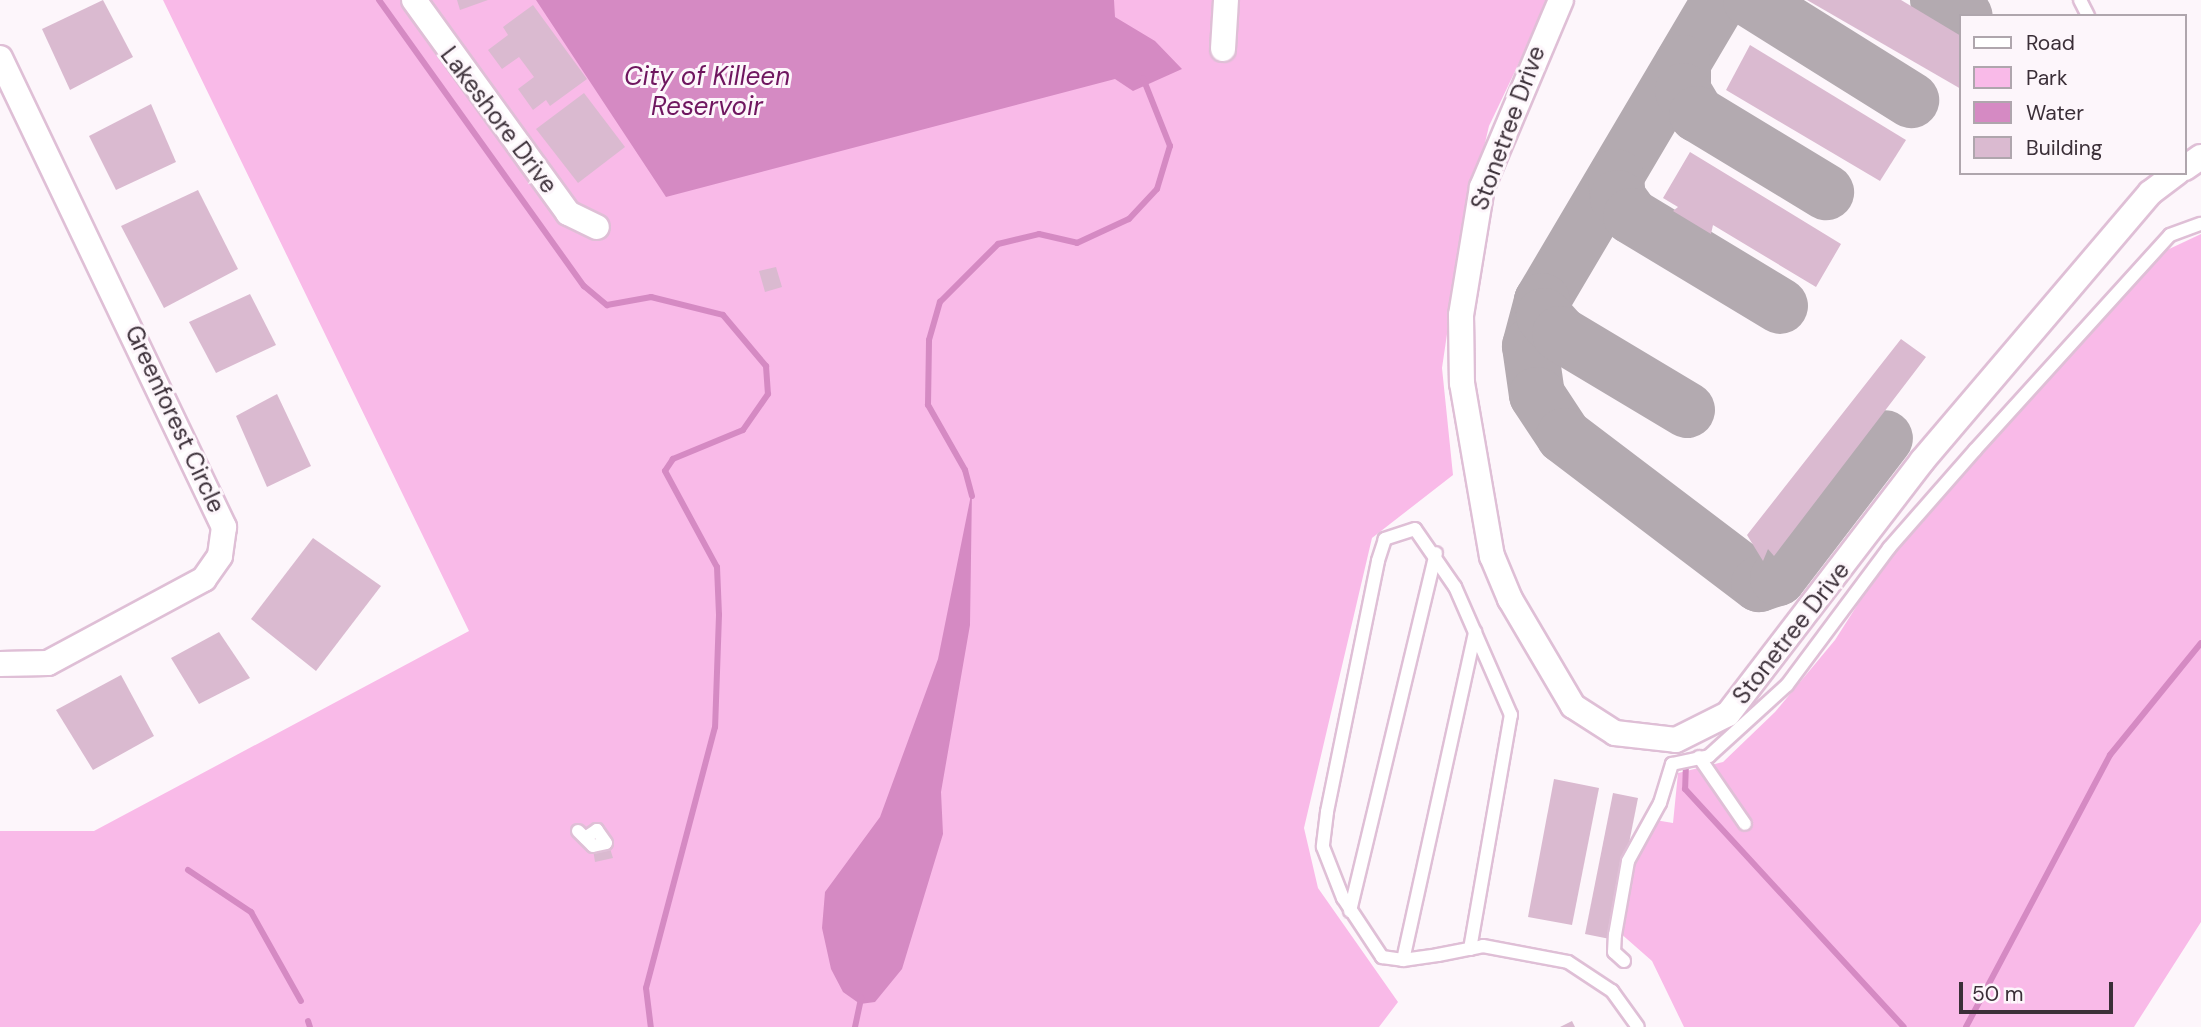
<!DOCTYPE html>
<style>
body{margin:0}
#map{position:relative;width:2201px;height:1027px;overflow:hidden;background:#fdf6fb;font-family:"DM Sans",sans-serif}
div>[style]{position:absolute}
.green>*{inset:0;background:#f9bae8}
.water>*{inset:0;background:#d58ac3}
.stream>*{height:6px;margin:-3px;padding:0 3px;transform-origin:3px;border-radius:3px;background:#d58ac3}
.taxiway>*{height:56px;margin:-28px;padding:0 28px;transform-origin:28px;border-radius:28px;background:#b3aab0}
.building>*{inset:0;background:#dabad0}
.roads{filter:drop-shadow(2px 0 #dfbfd6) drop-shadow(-2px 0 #dfbfd6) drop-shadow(0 2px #dfbfd6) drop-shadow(0 -2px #dfbfd6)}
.service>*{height:12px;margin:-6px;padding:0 6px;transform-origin:6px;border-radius:6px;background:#fff}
.minor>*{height:24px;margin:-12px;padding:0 12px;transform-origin:12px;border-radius:12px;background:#fff}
span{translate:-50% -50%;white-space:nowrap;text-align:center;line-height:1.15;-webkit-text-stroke:6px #fdf6fb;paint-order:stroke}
.street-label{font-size:24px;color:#3b2f38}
.water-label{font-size:26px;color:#6f165f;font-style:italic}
.legend{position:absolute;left:1959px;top:14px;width:228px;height:161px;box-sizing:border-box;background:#fdf6fb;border:2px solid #afa6ad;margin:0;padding:9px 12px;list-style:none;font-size:21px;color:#3b2f38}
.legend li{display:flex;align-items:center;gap:14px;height:35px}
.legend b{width:35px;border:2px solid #afa6ad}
.scale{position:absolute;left:1959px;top:982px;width:154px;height:32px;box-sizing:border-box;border:4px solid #3b2f38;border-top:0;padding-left:9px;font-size:21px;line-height:24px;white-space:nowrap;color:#3b2f38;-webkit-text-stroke:5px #fdf6fb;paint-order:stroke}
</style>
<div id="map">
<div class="green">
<div style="clip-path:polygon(163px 0,1549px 0,1489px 126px,1459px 253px,1442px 368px,1453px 475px,1372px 538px,1304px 828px,1318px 888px,1398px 1002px,1379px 1027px,0 1027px,0 831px,94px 831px,469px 631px)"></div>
<div style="clip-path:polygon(2201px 234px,2201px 922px,2134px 1027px,1684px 1027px,1652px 961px,1619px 932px,1631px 864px,1655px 820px,1673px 823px,1678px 773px,1723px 762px,1775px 712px,1835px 640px,1893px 549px,2167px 250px)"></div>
</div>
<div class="water">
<div style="clip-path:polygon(536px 0,1114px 0,1115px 17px,1155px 41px,1182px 69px,1133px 91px,1115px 79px,666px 197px)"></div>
<div style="clip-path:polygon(972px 490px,970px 625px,941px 792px,943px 834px,902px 969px,875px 1002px,860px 1004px,843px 992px,831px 969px,822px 928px,825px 892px,880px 817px,938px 659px)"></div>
</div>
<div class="stream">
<div style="left:379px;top:0;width:352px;rotate:54.4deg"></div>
<div style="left:584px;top:286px;width:30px;rotate:40deg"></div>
<div style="left:607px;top:305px;width:45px;rotate:-10.3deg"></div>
<div style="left:651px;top:297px;width:74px;rotate:14deg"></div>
<div style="left:723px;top:315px;width:67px;rotate:49.9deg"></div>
<div style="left:766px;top:366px;width:28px;rotate:86deg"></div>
<div style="left:768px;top:394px;width:44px;rotate:124.8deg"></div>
<div style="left:743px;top:430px;width:76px;rotate:157.5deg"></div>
<div style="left:673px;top:459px;width:14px;rotate:124deg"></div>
<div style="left:665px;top:471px;width:109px;rotate:61.6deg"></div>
<div style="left:717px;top:567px;width:48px;rotate:87.6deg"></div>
<div style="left:719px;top:615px;width:112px;rotate:92deg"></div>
<div style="left:715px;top:727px;width:270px;rotate:104.8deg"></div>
<div style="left:646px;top:988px;width:39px;rotate:83deg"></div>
<div style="left:972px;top:496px;width:27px;rotate:-105deg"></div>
<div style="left:965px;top:470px;width:75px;rotate:-119.6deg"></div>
<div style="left:928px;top:405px;width:65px;rotate:-89.1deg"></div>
<div style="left:929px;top:340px;width:40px;rotate:-74deg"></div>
<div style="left:940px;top:302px;width:82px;rotate:-45deg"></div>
<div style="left:998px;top:244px;width:42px;rotate:-13.7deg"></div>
<div style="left:1039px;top:234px;width:39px;rotate:13deg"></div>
<div style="left:1077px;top:243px;width:57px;rotate:-24.8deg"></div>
<div style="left:1129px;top:219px;width:41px;rotate:-47deg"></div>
<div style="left:1157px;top:189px;width:45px;rotate:-73.2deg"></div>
<div style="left:1170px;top:146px;width:73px;rotate:-111.7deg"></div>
<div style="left:1686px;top:763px;width:26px;rotate:92deg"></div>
<div style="left:1685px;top:789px;width:323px;rotate:47.4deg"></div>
<div style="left:188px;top:870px;width:76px;rotate:33.7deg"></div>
<div style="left:251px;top:912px;width:102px;rotate:60.7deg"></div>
<div style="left:308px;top:1021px;width:6px;rotate:72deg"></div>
<div style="left:855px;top:1027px;width:30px;rotate:-78deg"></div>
<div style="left:1966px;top:1027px;width:308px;rotate:-62.1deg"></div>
<div style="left:2110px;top:755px;width:144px;rotate:-50.9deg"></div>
</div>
<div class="taxiway">
<div style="left:1720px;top:0;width:350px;rotate:120.6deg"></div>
<div style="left:1542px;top:301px;width:47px;rotate:104.9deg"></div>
<div style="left:1530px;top:346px;width:49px;rotate:81.9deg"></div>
<div style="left:1537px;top:395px;width:49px;rotate:56.6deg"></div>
<div style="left:1564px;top:436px;width:245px;rotate:37.2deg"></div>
<div style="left:1759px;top:584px;width:20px;rotate:-18deg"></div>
<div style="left:1778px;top:578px;width:176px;rotate:-52.6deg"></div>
<div style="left:1751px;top:0;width:189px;rotate:32deg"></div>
<div style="left:1938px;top:0;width:31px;rotate:31deg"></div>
<div style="left:1683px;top:63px;width:28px;rotate:90deg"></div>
<div style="left:1683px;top:91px;width:27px;rotate:59deg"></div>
<div style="left:1697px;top:114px;width:151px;rotate:31.2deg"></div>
<div style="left:1616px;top:177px;width:21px;rotate:85deg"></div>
<div style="left:1618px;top:198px;width:22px;rotate:54deg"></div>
<div style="left:1631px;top:216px;width:174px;rotate:31.1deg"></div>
<div style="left:1542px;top:301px;width:15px;rotate:82deg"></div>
<div style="left:1544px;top:316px;width:24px;rotate:48deg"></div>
<div style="left:1560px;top:334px;width:148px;rotate:30.9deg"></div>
</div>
<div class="building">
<div style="clip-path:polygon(103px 0,133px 57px,70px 90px,42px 29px)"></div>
<div style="clip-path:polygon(457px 0,488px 0,460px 10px)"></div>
<div style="clip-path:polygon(1807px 0,1901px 0,1961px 36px,1961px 89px)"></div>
<div style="clip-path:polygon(533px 5px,587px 79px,550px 106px,546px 100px,533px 110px,518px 89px,534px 77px,519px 57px,502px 69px,488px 50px,508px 35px,503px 27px)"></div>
<div style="clip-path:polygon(1750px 45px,1906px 140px,1880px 181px,1726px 90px)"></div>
<div style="clip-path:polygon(584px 93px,625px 147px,578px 183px,536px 129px)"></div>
<div style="clip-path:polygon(151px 104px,176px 162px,116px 190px,89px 136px)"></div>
<div style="clip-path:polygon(1690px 152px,1841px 244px,1816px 287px,1713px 225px,1711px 234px,1673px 211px,1678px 207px,1663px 198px)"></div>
<div style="clip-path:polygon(198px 190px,238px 269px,164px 308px,121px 226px)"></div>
<div style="clip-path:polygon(776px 267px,782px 287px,765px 292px,759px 271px)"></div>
<div style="clip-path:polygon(250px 294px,276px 345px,216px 373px,189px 322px)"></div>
<div style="clip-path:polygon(1901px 339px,1926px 357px,1774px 556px,1768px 549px,1763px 561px,1747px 535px)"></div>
<div style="clip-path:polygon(277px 394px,311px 466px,267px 487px,236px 416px)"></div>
<div style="clip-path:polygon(313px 538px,381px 586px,316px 671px,251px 619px)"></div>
<div style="clip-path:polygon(219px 632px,250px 678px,199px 704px,171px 658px)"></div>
<div style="clip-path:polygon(121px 675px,154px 736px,93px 770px,56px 710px)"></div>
<div style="clip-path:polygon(1554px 779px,1599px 788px,1572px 925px,1528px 917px)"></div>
<div style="clip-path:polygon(1613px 793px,1638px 798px,1610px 939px,1585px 934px)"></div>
<div style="clip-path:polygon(609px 845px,613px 858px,595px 862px,593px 849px)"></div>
<div style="clip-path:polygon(1572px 1021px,1575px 1027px,1560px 1027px)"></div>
</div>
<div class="roads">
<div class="service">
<div style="left:2080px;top:0;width:18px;rotate:63deg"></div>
<div style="left:1699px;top:757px;width:81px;rotate:55.5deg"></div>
<div style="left:578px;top:831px;width:21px;rotate:45deg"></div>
<div style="left:593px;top:846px;width:13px;rotate:-13deg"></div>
<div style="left:606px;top:843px;width:16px;rotate:-125deg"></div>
<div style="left:597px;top:830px;width:14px;rotate:146deg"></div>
<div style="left:1350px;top:911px;width:368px;rotate:-76.5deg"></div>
<div style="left:1470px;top:949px;width:238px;rotate:-80.1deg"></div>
<div style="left:1511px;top:715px;width:140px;rotate:-113.6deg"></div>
<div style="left:1455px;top:587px;width:70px;rotate:-124.6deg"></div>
<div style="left:1415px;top:529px;width:32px;rotate:162deg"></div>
<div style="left:1385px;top:539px;width:23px;rotate:108deg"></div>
<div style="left:1378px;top:561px;width:256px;rotate:101.5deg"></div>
<div style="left:1327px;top:812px;width:35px;rotate:97deg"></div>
<div style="left:1323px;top:847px;width:55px;rotate:68.6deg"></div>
<div style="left:1343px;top:898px;width:71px;rotate:56.5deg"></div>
<div style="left:1382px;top:957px;width:21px;rotate:8deg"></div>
<div style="left:1403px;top:960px;width:35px;rotate:-8deg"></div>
<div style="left:1438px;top:955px;width:33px;rotate:-11deg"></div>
<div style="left:1470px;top:949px;width:13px;rotate:-13deg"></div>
<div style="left:1483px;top:946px;width:86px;rotate:10.7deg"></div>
<div style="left:1568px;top:962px;width:53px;rotate:33.4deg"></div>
<div style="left:1612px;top:991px;width:44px;rotate:54.2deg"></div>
<div style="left:1403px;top:960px;width:336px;rotate:-77.6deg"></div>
<div style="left:1624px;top:961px;width:13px;rotate:-138deg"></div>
<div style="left:1614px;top:952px;width:17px;rotate:-87deg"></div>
<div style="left:1615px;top:935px;width:75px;rotate:-80deg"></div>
<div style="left:1628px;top:861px;width:66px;rotate:-61.1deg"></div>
<div style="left:1660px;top:803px;width:41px;rotate:-72.9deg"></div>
<div style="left:1672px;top:764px;width:38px;rotate:-12deg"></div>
<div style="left:1709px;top:756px;width:105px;rotate:-42.3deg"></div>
<div style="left:1787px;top:685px;width:171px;rotate:-53.3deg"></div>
<div style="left:1889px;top:548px;width:130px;rotate:-48.7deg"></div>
<div style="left:1975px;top:450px;width:290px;rotate:-47.8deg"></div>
<div style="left:2170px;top:235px;width:33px;rotate:-20deg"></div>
</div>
<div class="minor">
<div style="left:414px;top:0;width:263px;rotate:54.1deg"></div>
<div style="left:568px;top:213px;width:32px;rotate:26deg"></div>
<div style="left:1561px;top:0;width:203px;rotate:112.9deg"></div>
<div style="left:1482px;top:187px;width:130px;rotate:99.3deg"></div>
<div style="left:1461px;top:315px;width:68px;rotate:89.2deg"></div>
<div style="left:1462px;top:383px;width:176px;rotate:80.2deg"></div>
<div style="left:1492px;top:556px;width:47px;rotate:67.3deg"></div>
<div style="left:1510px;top:599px;width:124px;rotate:59.5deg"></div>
<div style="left:1573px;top:706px;width:50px;rotate:32.7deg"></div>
<div style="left:1615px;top:733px;width:61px;rotate:6.5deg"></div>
<div style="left:1676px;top:740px;width:58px;rotate:-26.6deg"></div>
<div style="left:1728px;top:714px;width:319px;rotate:-52.5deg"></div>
<div style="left:1922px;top:461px;width:352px;rotate:-49.6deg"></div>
<div style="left:2150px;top:193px;width:34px;rotate:-37deg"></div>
<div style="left:1223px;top:49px;width:49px;rotate:-86.5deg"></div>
<div style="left:0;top:58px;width:520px;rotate:64.47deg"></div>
<div style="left:224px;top:527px;width:29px;rotate:98deg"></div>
<div style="left:220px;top:556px;width:28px;rotate:125deg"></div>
<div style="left:204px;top:579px;width:177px;rotate:151.7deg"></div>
<div style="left:48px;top:663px;width:48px;rotate:178.8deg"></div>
<div style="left:2185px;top:168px;width:19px;rotate:-35deg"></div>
</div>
</div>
<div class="street-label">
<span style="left:499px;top:120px;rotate:53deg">Lakeshore Drive</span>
<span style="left:1508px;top:128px;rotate:-70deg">Stonetree Drive</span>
<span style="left:175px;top:419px;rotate:65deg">Greenforest Circle</span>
<span style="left:1791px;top:633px;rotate:-52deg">Stonetree Drive</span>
</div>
<div class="water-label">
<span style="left:707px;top:92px">City of Killeen<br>Reservoir</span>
</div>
<ul class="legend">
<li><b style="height:9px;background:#fff"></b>Road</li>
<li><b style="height:19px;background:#f9bae8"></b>Park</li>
<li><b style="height:19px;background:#d58ac3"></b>Water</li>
<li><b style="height:19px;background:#dabad0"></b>Building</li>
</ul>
<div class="scale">50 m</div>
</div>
